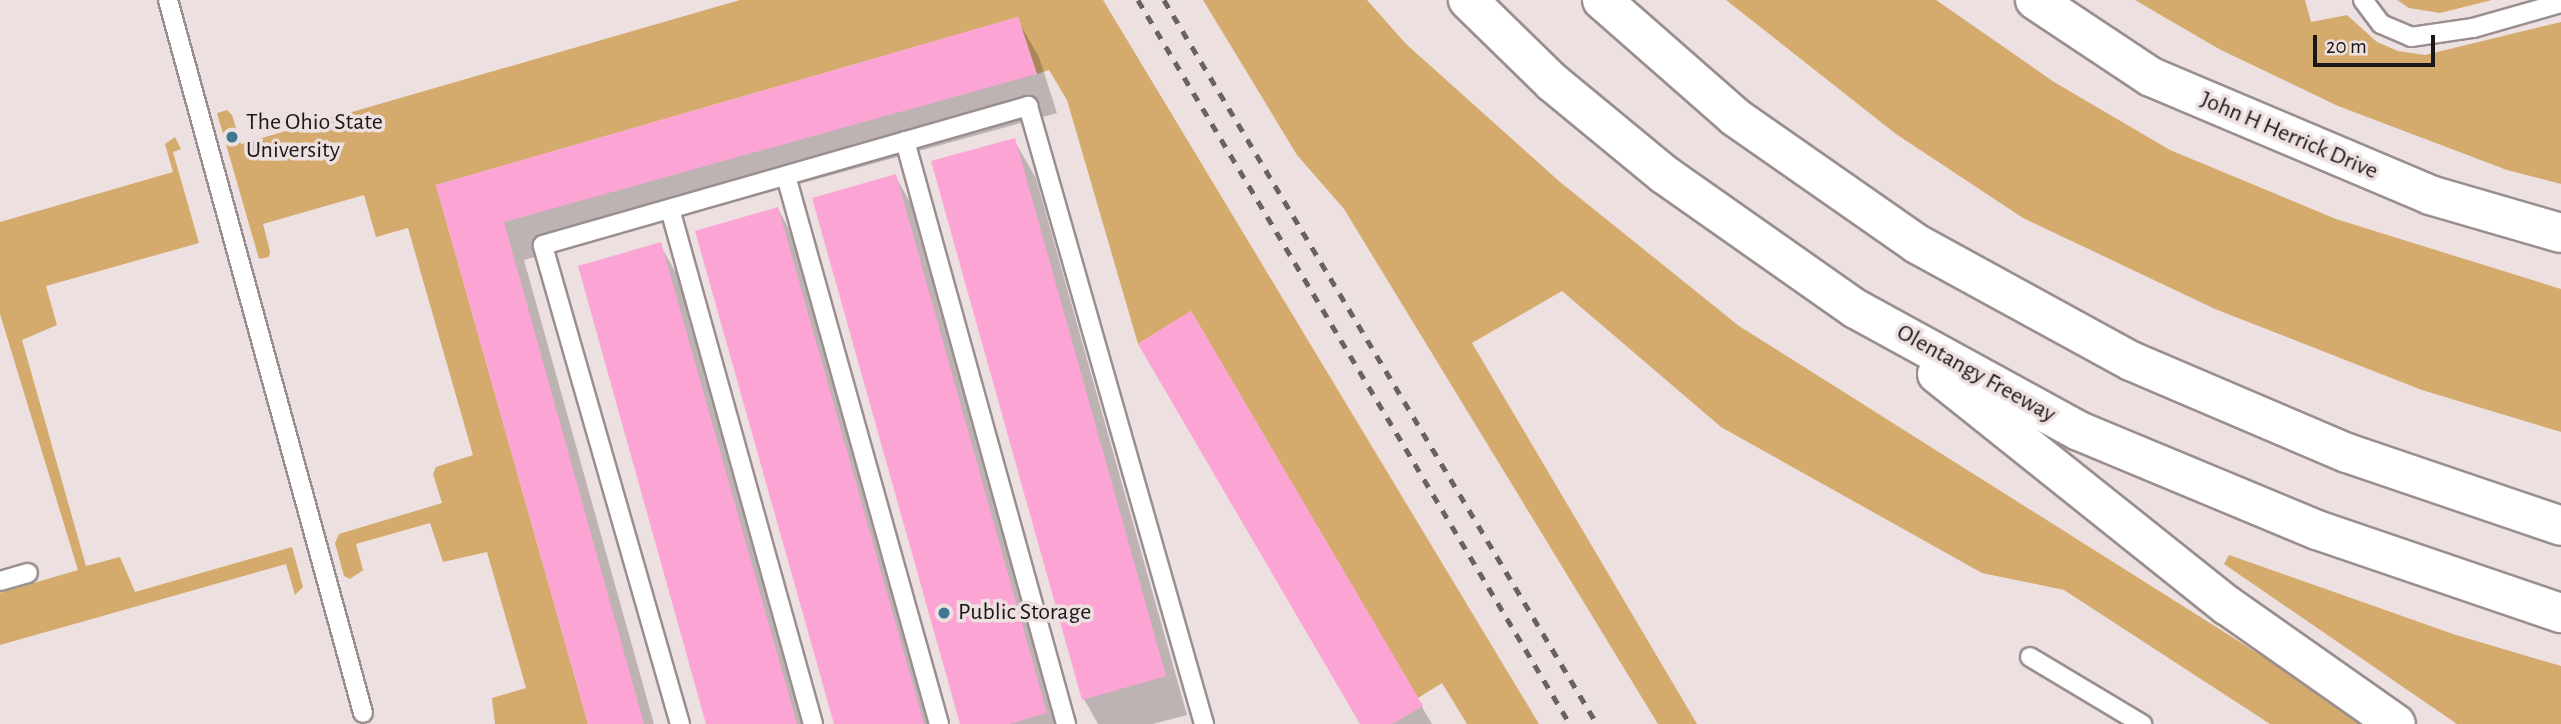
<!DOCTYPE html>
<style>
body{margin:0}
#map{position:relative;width:2561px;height:724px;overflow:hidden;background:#ede0e0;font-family:"Alegreya Sans",sans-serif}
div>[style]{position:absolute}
.green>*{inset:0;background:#d5aa6d}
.shadow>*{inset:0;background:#0003}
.building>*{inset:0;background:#fca4d3}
.roads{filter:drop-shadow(2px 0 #9a8e8e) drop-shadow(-2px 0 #9a8e8e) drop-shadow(0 2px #9a8e8e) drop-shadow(0 -2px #9a8e8e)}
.lane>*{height:18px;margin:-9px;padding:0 9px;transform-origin:9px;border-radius:9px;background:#fff}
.secondary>*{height:38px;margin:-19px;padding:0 19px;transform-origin:19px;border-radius:19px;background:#fff}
.highway>*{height:38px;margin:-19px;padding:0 19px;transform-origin:19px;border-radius:19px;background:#fff}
.rail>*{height:5px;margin-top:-2.5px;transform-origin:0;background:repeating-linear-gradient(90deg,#6a6262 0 9px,transparent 0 18px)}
.dots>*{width:19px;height:19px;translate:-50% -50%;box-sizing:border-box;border:4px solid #ede0e0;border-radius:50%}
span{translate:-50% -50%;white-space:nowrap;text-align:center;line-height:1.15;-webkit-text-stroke:7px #ede0e0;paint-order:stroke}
.poi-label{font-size:24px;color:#1c1717}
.left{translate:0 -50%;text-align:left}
.street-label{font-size:24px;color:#1c1717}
.scale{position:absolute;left:2313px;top:35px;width:122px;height:32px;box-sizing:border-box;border:4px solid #1c1717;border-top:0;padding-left:9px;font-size:21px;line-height:24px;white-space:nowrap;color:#1c1717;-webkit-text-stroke:5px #ede0e0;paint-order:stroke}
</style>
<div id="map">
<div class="green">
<div style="clip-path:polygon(740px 0,1103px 0,1539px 724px,1467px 724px,1442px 683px,1418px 698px,1191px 311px,1138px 344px,1067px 100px,1049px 70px,1037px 74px,1018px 17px,436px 185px,588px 724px,495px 724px,492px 698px,526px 688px,487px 552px,443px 562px,430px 523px,356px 544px,363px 570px,350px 579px,344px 576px,335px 543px,339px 534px,442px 503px,433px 474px,436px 467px,473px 455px,408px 228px,376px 237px,364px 195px,263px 224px,270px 251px,269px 257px,259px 259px,217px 113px,227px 110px,232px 115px,241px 144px)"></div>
<div style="clip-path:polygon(1203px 0,1367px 0,1406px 44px,1560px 182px,1739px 326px,2270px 661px,2360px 724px,2270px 724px,2064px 590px,1982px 573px,1721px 427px,1562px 291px,1472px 343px,1697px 724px,1658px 724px,1344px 209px,1297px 155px)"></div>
<div style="clip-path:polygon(1726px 0,1936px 0,2054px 82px,2170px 150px,2336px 219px,2561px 289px,2561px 432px,2422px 390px,2215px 309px,2023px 218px,1896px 134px)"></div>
<div style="clip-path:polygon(2135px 0,2305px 0,2311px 22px,2347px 15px,2377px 42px,2398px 51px,2425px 55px,2561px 22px,2561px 184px,2507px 170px,2338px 106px,2219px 49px)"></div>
<div style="clip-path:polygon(2397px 0,2492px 0,2440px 13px,2409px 8px)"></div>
<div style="clip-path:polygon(175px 137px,181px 149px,173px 152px,199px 243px,46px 286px,57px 325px,22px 340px,86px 566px,120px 557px,135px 592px,292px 547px,303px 587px,295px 595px,286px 564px,0 645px,0 593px,78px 570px,0 314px,0 222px,173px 172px,165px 144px)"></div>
<div style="clip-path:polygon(2229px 555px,2456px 635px,2561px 666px,2561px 724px,2457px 724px,2224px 564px)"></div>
</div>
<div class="shadow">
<div style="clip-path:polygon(1017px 19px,1039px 57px,1057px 113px,524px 260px,654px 724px,590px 724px,438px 186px)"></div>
<div style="clip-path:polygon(1014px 140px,1036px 178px,1187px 715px,1153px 724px,1098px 724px,1084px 699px)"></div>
<div style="clip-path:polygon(895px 176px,917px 214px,1060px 724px,962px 724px)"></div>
<div style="clip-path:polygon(778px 209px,799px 247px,934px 724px,836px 724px)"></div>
<div style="clip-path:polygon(660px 245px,682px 283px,806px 724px,708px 724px)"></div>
<div style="clip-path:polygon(1190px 313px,1432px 724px,1362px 724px)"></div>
</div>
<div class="building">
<div style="clip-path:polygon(1018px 17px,1037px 74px,504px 222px,644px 724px,588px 724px,436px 185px)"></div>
<div style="clip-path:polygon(1015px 138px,1166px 676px,1082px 700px,931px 161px)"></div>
<div style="clip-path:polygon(896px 174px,1047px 713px,1009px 724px,960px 724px,812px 198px)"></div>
<div style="clip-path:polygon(778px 207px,924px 724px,834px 724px,695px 231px)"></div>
<div style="clip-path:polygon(661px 242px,797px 724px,706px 724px,578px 266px)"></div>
<div style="clip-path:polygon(1191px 311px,1423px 706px,1392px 724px,1360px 724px,1138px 344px)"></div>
</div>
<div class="roads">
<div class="lane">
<div style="left:168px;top:0;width:739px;rotate:74.7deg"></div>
<div style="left:2363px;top:0;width:30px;rotate:53deg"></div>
<div style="left:2381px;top:24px;width:33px;rotate:23deg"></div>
<div style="left:2411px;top:37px;width:63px;rotate:-8.3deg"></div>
<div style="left:2473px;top:28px;width:91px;rotate:-15.9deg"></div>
<div style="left:905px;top:141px;width:605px;rotate:74.56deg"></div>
<div style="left:786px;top:176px;width:569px;rotate:74.4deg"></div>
<div style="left:670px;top:209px;width:534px;rotate:74.48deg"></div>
<div style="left:0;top:581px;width:29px;rotate:-16deg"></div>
<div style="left:2030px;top:657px;width:131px;rotate:30.9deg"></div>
<div style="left:680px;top:724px;width:498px;rotate:-106deg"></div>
<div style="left:543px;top:245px;width:505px;rotate:-15.99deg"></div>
<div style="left:1028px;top:106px;width:643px;rotate:74.1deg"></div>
</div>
<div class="secondary">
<div style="left:2035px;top:0;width:139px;rotate:33.6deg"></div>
<div style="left:2151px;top:77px;width:303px;rotate:22.9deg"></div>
<div style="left:2430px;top:195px;width:136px;rotate:16.2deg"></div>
</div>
<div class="highway">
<div style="left:1468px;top:0;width:117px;rotate:44.3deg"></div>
<div style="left:1552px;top:82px;width:146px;rotate:39.5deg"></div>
<div style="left:1665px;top:175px;width:233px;rotate:35.1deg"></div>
<div style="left:1856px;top:309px;width:254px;rotate:28.7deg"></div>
<div style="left:2079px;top:431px;width:258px;rotate:22.6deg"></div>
<div style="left:2317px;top:530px;width:258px;rotate:18.8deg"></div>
<div style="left:1602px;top:0;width:177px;rotate:41.3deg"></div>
<div style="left:1735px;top:117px;width:222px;rotate:34.9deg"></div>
<div style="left:1917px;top:244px;width:244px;rotate:28.7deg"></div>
<div style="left:2131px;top:361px;width:235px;rotate:23.1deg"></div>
<div style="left:2347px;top:453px;width:226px;rotate:18.8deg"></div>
<div style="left:1937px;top:374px;width:372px;rotate:38.6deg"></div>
<div style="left:2228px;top:606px;width:205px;rotate:35.1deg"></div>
</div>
</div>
<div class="rail">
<div style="left:1138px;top:0;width:843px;rotate:59.18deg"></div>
<div style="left:1164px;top:0;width:844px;rotate:59.12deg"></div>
</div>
<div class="dots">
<div style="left:232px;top:137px;background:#3e7891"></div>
<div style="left:944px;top:613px;background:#3e7891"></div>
</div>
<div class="poi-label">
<span class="left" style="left:246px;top:137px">The Ohio State<br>University</span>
<span class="left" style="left:958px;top:613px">Public Storage</span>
</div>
<div class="street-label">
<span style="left:2289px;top:136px;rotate:23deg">John H Herrick Drive</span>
<span style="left:1976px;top:374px;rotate:29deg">Olentangy Freeway</span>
</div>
<div class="scale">20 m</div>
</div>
